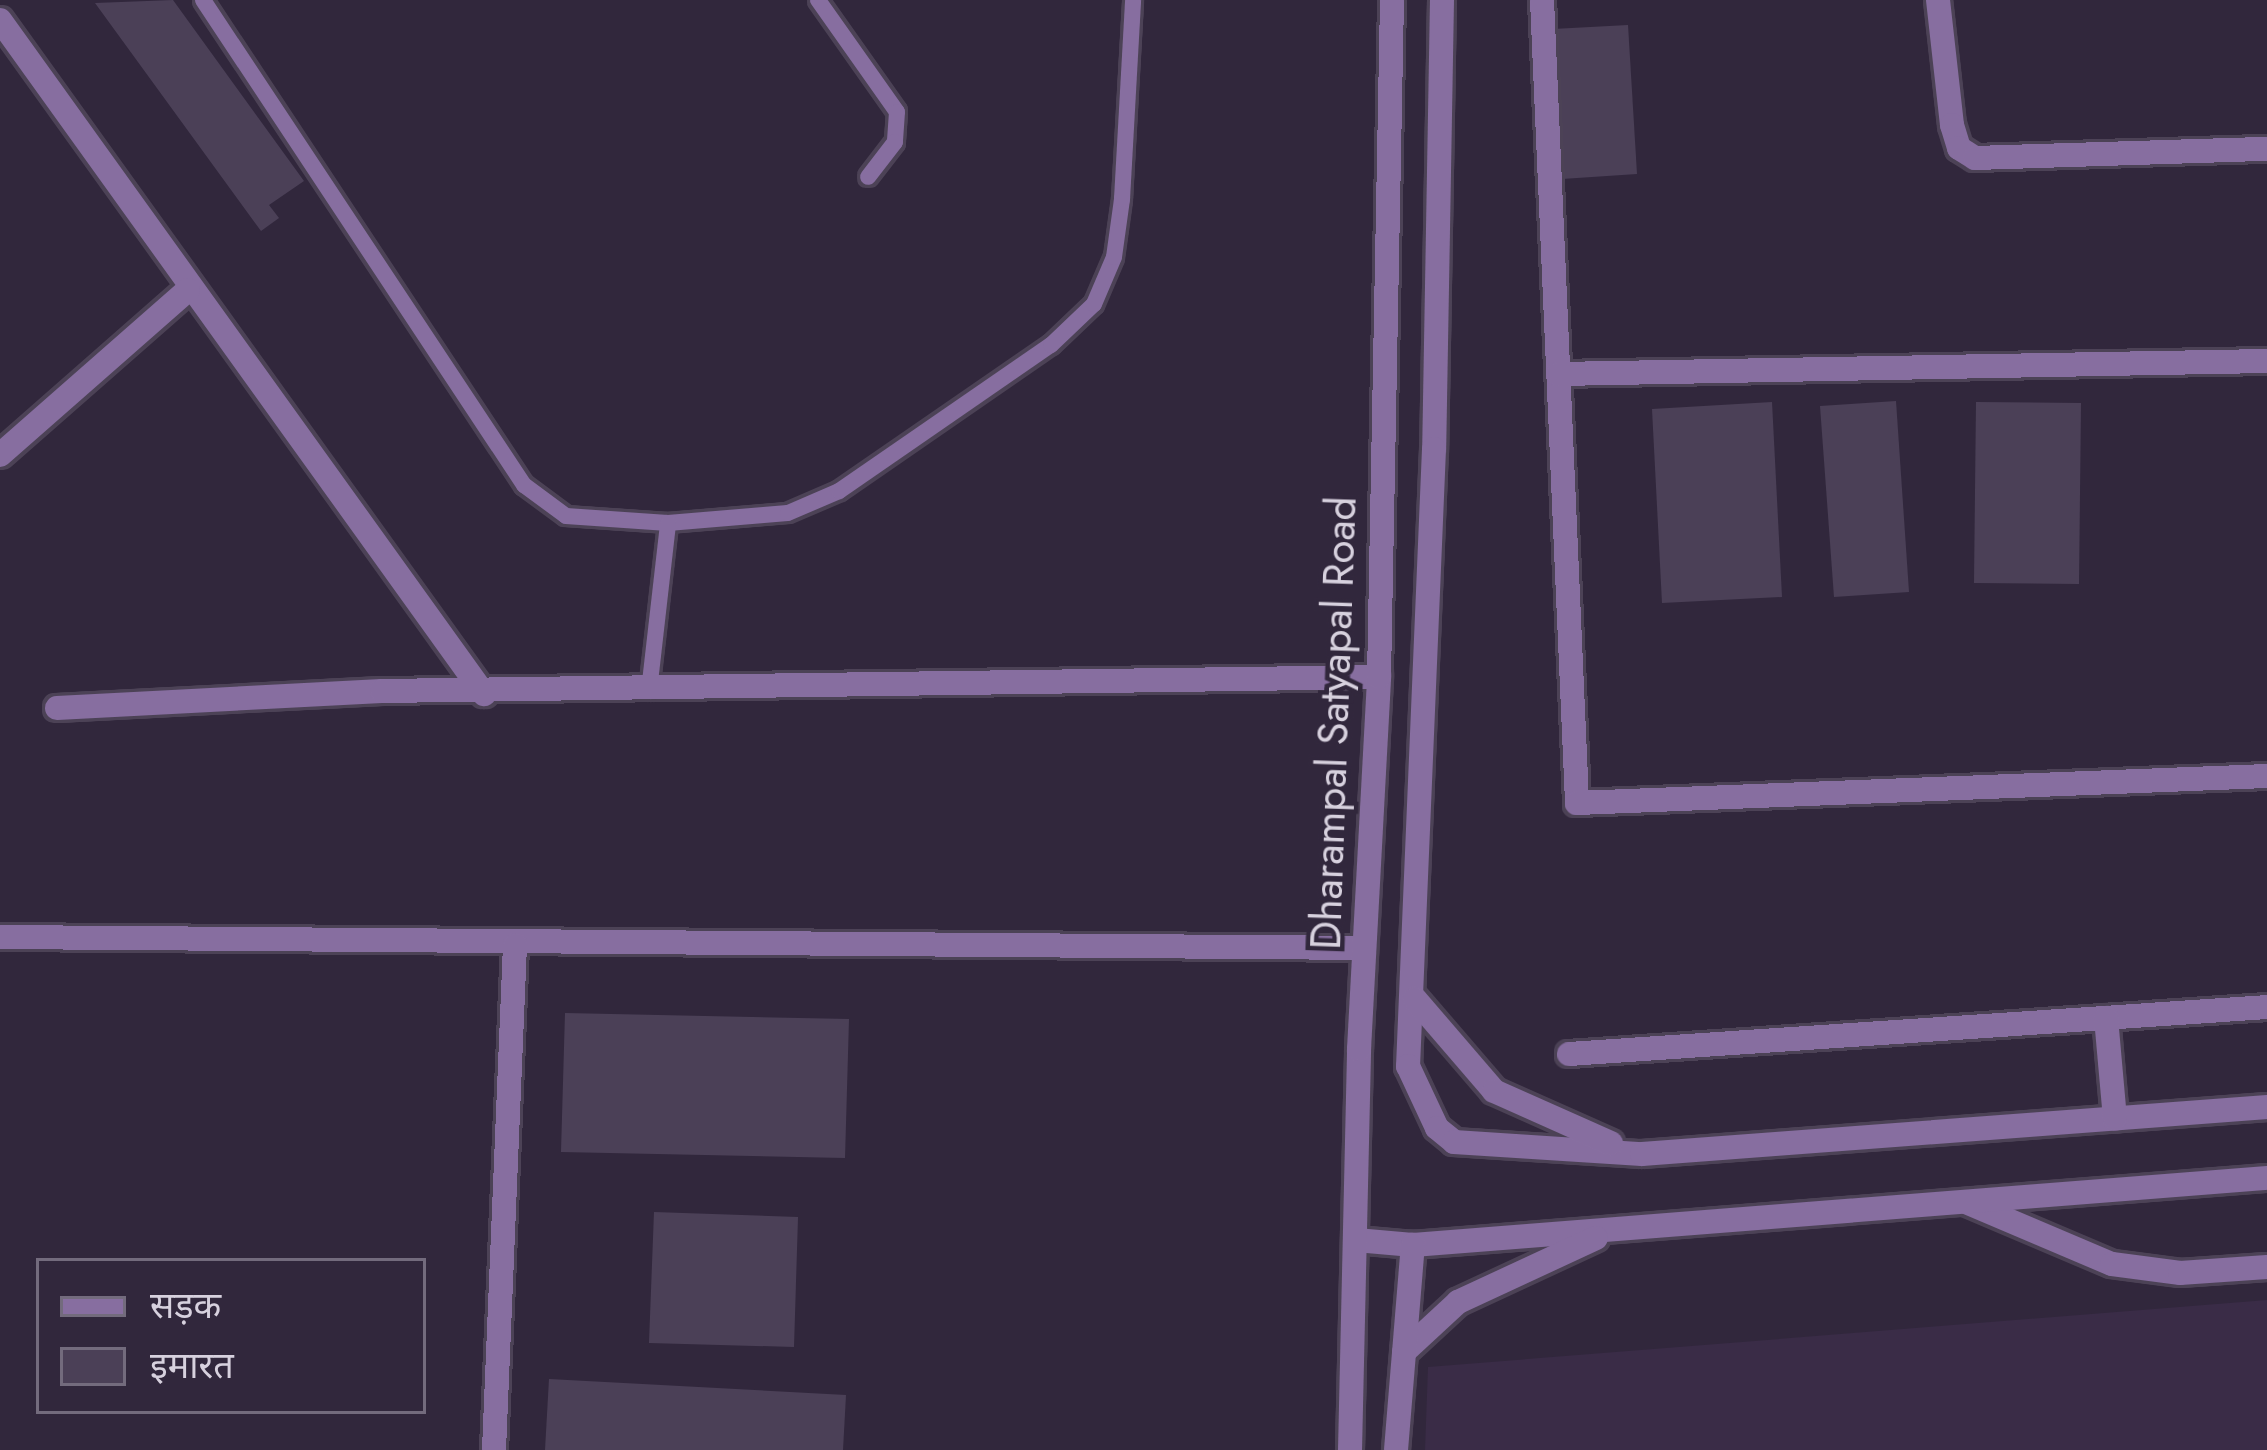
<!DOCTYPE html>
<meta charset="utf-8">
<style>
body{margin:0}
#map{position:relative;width:2267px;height:1450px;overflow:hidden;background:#31273c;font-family:Jost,"Noto Sans Devanagari",sans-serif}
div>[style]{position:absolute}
.built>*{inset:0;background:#3a2c47}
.building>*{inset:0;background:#4b4057}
.roads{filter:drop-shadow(3px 0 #4c4256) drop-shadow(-3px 0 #4c4256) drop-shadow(0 3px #4c4256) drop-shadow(0 -3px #4c4256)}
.service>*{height:16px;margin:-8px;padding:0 8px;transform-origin:8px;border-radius:8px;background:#876ea0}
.minor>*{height:24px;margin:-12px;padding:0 12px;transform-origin:12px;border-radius:12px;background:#876ea0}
.tertiary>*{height:24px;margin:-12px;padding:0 12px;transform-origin:12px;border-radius:12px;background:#876ea0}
span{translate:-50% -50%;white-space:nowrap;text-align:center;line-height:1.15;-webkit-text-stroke:9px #31273c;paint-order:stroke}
.street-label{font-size:42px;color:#d7d1de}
.legend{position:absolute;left:36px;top:1258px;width:390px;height:156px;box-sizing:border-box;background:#31273c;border:3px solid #736b7d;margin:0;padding:15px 21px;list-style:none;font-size:36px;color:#d7d1de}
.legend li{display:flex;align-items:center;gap:24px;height:60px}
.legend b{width:60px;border:3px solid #736b7d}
</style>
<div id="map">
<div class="built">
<div style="clip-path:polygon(2267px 1300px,2267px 1450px,1425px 1450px,1428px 1367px)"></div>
</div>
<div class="building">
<div style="clip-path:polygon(173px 0,304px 181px,269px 205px,279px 218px,261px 231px,95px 3px)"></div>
<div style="clip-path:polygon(1628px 25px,1637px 174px,1562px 179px,1553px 29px)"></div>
<div style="clip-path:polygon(1896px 401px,1909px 592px,1834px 597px,1820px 406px)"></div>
<div style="clip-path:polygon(1772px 402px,1782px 597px,1662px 603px,1652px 409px)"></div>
<div style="clip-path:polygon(1976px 402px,2081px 403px,2079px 584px,1974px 583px)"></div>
<div style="clip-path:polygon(565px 1013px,849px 1019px,845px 1158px,561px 1152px)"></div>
<div style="clip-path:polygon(654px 1212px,798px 1217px,794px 1347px,649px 1343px)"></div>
<div style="clip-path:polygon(549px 1379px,846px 1395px,843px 1450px,545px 1450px)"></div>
</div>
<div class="roads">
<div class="service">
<div style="left:203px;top:0;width:582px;rotate:56.5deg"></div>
<div style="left:524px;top:485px;width:52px;rotate:36.4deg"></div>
<div style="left:566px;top:516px;width:102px;rotate:3.9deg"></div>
<div style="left:668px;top:523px;width:120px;rotate:-4.8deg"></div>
<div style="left:788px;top:513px;width:56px;rotate:-23.3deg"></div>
<div style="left:839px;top:491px;width:257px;rotate:-34.6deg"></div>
<div style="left:1051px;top:345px;width:59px;rotate:-43.6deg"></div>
<div style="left:1094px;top:304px;width:51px;rotate:-66.9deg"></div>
<div style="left:1114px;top:257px;width:59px;rotate:-82.1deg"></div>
<div style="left:1122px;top:199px;width:199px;rotate:-86.8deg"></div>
<div style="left:818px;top:0;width:137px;rotate:54.8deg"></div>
<div style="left:897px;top:112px;width:30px;rotate:94deg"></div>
<div style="left:895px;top:142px;width:44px;rotate:127.6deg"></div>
<div style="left:649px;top:691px;width:169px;rotate:-83.5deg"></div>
</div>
<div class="minor">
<div style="left:1542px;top:0;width:804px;rotate:87.5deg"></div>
<div style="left:1577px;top:803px;width:691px;rotate:-2.24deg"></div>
<div style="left:1938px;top:0;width:126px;rotate:83.6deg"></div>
<div style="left:1952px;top:125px;width:24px;rotate:73deg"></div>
<div style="left:1959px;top:148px;width:19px;rotate:32deg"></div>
<div style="left:1975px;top:158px;width:292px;rotate:-1.8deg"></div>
<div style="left:0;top:20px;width:830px;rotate:54.32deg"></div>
<div style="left:1558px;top:374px;width:709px;rotate:-1.05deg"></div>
<div style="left:0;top:455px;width:250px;rotate:-41.3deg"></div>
<div style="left:57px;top:708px;width:325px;rotate:-3deg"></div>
<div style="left:382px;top:691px;width:997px;rotate:-0.8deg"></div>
<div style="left:0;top:937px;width:1364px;rotate:0.46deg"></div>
<div style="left:1569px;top:1054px;width:700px;rotate:-3.85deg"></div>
<div style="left:1968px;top:1203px;width:156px;rotate:23deg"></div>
<div style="left:2112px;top:1264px;width:69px;rotate:7.5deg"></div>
<div style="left:2180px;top:1273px;width:87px;rotate:-3.9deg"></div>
<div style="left:494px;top:1450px;width:505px;rotate:-87.62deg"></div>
</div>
<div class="tertiary">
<div style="left:1442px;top:0;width:449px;rotate:91deg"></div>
<div style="left:1434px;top:449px;width:618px;rotate:92.41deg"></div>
<div style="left:1408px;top:1066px;width:68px;rotate:64.9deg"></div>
<div style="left:1437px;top:1128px;width:22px;rotate:39deg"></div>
<div style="left:1454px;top:1142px;width:188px;rotate:3.7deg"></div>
<div style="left:1642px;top:1154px;width:627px;rotate:-4.3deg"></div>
<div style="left:1415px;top:999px;width:121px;rotate:49.3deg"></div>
<div style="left:1494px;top:1091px;width:128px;rotate:24deg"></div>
<div style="left:2106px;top:1018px;width:101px;rotate:84.9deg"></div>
<div style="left:1356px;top:1240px;width:57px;rotate:5deg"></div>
<div style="left:1413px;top:1245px;width:857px;rotate:-4.49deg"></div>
<div style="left:1404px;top:1352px;width:74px;rotate:-42.8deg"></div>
<div style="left:1458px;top:1302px;width:152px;rotate:-24.9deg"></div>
<div style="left:1350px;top:1450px;width:401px;rotate:-88.7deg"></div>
<div style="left:1359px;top:1049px;width:373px;rotate:-86.9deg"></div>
<div style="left:1379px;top:677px;width:677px;rotate:-88.9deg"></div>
<div style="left:1396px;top:1450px;width:206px;rotate:-85.3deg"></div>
</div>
</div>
<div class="street-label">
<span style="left:1334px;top:723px;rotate:-88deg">Dharampal Satyapal Road</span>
</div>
<ul class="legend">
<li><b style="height:15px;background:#876ea0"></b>सड़क</li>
<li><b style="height:33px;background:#4b4057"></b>इमारत</li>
</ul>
</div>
